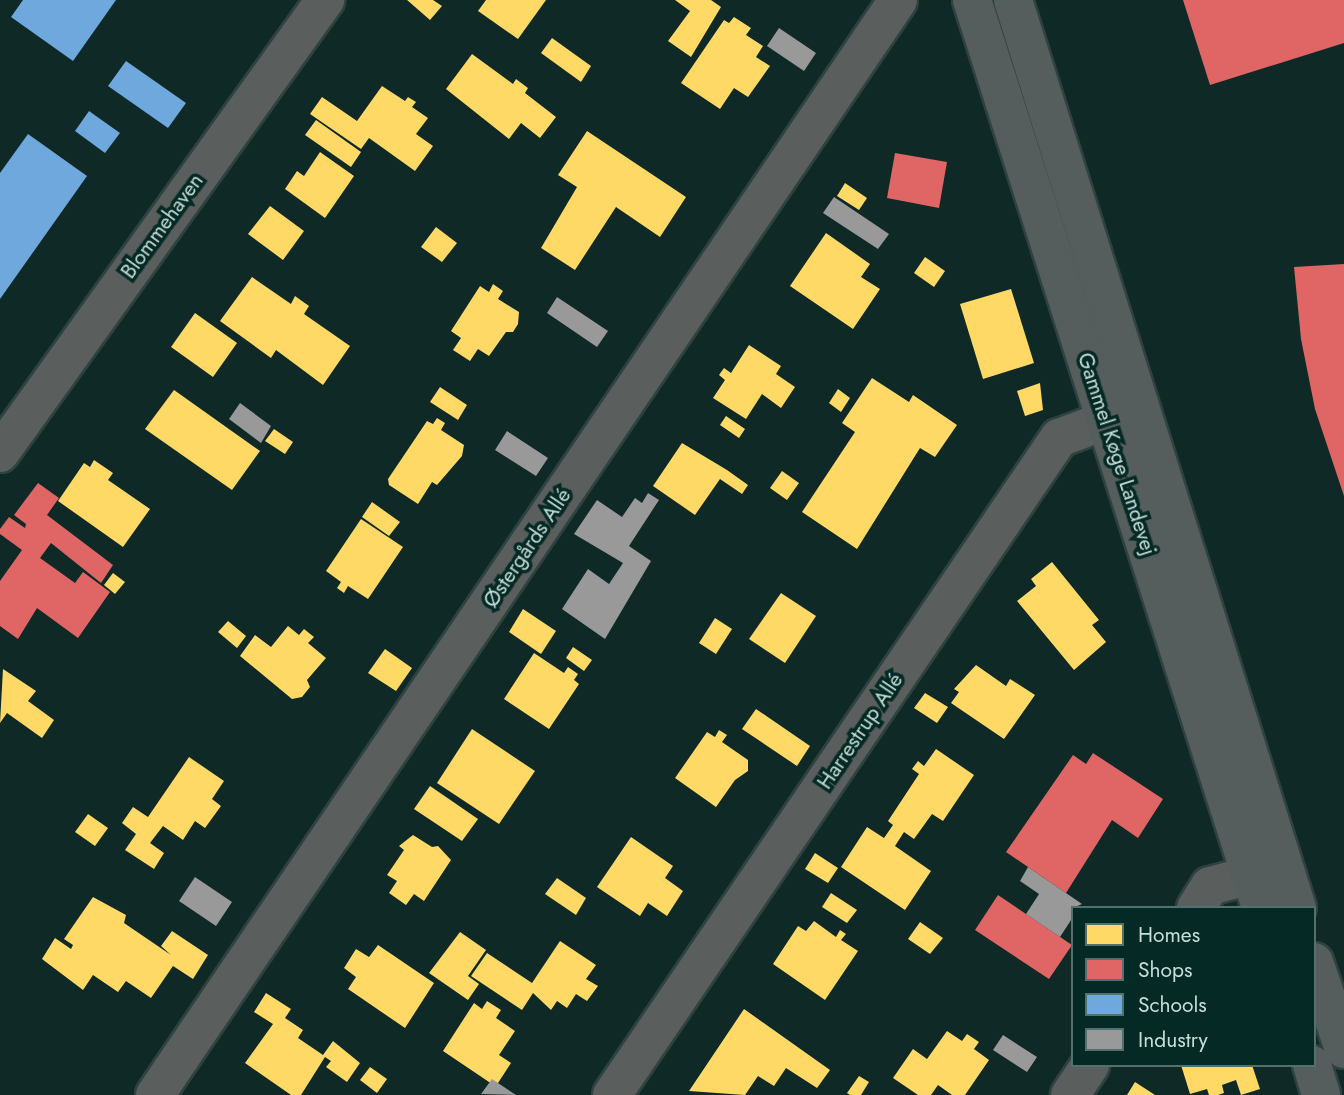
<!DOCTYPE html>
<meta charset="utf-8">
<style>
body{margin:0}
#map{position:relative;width:1344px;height:1095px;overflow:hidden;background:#0e2926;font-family:Jost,sans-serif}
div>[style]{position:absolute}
.homes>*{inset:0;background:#ffd966}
.shops>*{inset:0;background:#e06666}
.schools>*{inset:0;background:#6fa8dc}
.industry>*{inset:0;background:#999}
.roads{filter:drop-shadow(2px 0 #2e4341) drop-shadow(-2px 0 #2e4341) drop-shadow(0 2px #2e4341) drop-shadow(0 -2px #2e4341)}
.minor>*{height:38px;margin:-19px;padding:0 19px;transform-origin:19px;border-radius:19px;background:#5a5e5d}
.major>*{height:38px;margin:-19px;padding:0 19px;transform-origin:19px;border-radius:19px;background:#555d5d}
span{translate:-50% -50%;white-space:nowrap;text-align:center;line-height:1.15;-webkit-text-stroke:7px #052924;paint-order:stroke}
.street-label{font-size:21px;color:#c6ded9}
.legend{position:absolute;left:1071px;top:906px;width:245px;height:161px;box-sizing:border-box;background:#052924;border:2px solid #52716c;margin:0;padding:9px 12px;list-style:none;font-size:21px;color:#c6ded9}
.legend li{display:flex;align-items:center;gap:14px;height:35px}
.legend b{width:35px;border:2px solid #52716c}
</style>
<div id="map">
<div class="homes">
<div style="clip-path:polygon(407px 0,433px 0,442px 6px,430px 20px)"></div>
<div style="clip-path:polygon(486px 0,546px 0,518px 39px,478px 11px)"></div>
<div style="clip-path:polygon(675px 0,711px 0,721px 7px,691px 57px,668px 41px,690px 11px)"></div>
<div style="clip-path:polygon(734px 17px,751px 28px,746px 35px,763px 46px,756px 57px,770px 66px,748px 97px,734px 88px,720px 109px,681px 83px,724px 20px,729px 23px)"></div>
<div style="clip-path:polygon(552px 38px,591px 66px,581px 82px,541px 53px)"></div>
<div style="clip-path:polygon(472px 54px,513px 84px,516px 79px,528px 88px,525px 93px,556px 117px,540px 138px,521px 123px,509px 139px,446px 89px)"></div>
<div style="clip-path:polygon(382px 86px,405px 101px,408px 97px,416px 102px,412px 107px,428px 118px,416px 134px,433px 146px,415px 171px,369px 138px,361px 149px,310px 114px,322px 97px,357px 121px)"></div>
<div style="clip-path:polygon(316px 120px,361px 152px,351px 167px,305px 135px)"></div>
<div style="clip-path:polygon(587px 131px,686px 197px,660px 237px,616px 207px,575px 270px,541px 248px,577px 187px,558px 175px)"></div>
<div style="clip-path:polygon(320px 152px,354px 176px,325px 218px,285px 189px,297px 171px,304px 176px)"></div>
<div style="clip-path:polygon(845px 183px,867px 198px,859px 210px,837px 196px)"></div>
<div style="clip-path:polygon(270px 206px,304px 231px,283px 260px,248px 234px)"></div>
<div style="clip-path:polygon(436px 227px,457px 243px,442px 262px,421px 247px)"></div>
<div style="clip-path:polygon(826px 233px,870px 264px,861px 277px,880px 289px,853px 329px,790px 286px)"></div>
<div style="clip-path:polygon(925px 257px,945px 271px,934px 287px,914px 273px)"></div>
<div style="clip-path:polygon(252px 277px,291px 304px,295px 296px,309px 306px,304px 314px,350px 346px,323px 385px,276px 350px,271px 358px,220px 321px)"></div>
<div style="clip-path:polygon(493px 284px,503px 291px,498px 299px,519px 312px,518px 324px,513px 332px,506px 332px,489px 356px,478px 349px,470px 361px,453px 350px,461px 338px,451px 331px,480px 286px,489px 292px)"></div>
<div style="clip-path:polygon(1011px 289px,1034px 363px,983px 379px,960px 304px)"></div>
<div style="clip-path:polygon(195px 313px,237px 343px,213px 377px,171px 347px)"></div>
<div style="clip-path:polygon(749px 345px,781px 366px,776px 374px,795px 387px,781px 408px,762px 394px,746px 419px,713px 398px,725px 380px,719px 375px,724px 368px,731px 373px)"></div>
<div style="clip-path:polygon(872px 378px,909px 402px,913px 395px,957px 425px,935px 457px,920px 448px,857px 549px,802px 512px,855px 432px,842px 423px)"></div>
<div style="clip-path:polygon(1040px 383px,1043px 410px,1025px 416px,1017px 391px)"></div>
<div style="clip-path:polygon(440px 387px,467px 405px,458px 420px,430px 402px)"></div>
<div style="clip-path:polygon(838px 389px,850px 398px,841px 412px,829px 403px)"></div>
<div style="clip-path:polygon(174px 390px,260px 451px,232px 490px,145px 429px)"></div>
<div style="clip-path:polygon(726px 416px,745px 429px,739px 438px,720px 425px)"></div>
<div style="clip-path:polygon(437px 418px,445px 423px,441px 430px,464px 445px,462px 456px,437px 485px,432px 482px,418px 504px,389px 485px,388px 479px,427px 421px,433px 424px)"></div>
<div style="clip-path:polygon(274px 429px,293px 442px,285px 454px,265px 441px)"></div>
<div style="clip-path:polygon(682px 443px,727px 470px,748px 485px,742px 494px,720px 479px,695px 515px,653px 486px)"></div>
<div style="clip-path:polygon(94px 460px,113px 473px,108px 480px,150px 509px,123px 547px,58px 501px,84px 463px,90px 467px)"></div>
<div style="clip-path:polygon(782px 471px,799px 483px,787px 500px,770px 488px)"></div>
<div style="clip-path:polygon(372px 502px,400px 522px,389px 536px,362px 517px)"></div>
<div style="clip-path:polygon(361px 519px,403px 547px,368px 599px,348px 586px,344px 593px,337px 588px,341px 582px,326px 571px)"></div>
<div style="clip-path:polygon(1052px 562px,1099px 620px,1092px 625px,1106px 642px,1074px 670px,1017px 601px,1036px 586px,1031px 579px)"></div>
<div style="clip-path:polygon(113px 573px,125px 582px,115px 594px,104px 585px)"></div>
<div style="clip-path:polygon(781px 593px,816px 616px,785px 663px,749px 639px)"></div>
<div style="clip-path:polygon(523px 609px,556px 631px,541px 654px,509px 632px)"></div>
<div style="clip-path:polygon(715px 618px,732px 629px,716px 654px,699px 643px)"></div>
<div style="clip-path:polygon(228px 621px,246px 636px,237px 648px,218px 632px)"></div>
<div style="clip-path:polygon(288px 626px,299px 635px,304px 629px,314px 637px,308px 643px,326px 658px,307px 680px,310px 687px,302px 697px,292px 699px,240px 656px,255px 635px,271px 647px)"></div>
<div style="clip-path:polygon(573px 647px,592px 660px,584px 671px,566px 658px)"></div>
<div style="clip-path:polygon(385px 649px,412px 668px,396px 691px,368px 673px)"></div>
<div style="clip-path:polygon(534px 653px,564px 673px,568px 667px,578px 674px,574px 680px,579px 684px,549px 729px,504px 699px)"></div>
<div style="clip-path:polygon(976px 665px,1006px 686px,1010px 679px,1035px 695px,1004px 739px,951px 703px,959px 692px,954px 689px)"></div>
<div style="clip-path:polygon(3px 669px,36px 691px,28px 701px,54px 720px,42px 738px,7px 713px,0 723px)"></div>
<div style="clip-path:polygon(925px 693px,948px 707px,937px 723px,914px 708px)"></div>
<div style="clip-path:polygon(756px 709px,810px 746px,797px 766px,742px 729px)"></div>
<div style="clip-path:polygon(472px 729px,535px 771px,499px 824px,437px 783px)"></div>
<div style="clip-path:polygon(719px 730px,727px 735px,722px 742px,748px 760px,748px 771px,735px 780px,716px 807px,675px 778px,707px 732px,715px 737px)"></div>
<div style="clip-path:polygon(936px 749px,974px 775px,943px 821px,932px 814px,914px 839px,904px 832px,895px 846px,931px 871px,905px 910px,841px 867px,867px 827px,884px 838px,893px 825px,888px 821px,919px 774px,912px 769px,918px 761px,924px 766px)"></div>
<div style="clip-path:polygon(189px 757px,224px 781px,212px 799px,221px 806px,205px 828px,195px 821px,183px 840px,163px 826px,150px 843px,164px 853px,154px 869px,125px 850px,136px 834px,122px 823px,133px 807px,148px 817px)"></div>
<div style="clip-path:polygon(430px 786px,478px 819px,462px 841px,414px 809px)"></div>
<div style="clip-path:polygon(88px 814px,108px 828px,95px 846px,75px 832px)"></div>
<div style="clip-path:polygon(413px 835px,432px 847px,438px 846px,451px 860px,424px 901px,414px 894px,406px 905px,389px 893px,397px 881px,387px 875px,404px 850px,399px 846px)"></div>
<div style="clip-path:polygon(631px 837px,673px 866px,665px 878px,683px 891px,667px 916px,648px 903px,640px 916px,597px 887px)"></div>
<div style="clip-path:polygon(815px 853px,838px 868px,828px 883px,805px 869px)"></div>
<div style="clip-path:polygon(557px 878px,586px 898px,576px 915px,545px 894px)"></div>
<div style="clip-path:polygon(831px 893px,857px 910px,847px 923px,822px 907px)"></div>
<div style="clip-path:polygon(93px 897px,126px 915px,124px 923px,171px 955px,161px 946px,172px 931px,208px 955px,193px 979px,173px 966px,151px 998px,126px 981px,118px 992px,93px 975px,83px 990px,42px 959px,55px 938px,71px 949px,73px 945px,64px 939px)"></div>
<div style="clip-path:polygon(814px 921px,836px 937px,840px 930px,846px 934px,841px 940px,858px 951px,825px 1000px,773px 964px,798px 926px,806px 931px)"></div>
<div style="clip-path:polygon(920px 922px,943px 938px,930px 954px,908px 939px)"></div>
<div style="clip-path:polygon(460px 932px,486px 950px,468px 976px,479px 984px,468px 1000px,429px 973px)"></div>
<div style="clip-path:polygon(560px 941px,596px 965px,586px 979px,598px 986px,587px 1001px,576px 994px,567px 1008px,557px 1001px,551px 1010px,533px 993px,522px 1010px,471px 976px,487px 953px,532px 983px)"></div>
<div style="clip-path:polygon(378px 945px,434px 983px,405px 1028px,348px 989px,356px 977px,344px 968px,356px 949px,369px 957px)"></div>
<div style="clip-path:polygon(266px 993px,291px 1009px,285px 1018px,303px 1030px,298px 1038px,323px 1055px,333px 1041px,360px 1063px,347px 1082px,326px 1067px,331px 1061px,325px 1057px,301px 1095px,291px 1095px,245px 1063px,273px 1024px,254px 1012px)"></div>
<div style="clip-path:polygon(487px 1001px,501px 1010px,496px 1018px,515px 1031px,499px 1055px,511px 1063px,498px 1083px,489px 1082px,443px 1051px,474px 1003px,482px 1009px)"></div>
<div style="clip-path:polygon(744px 1009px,830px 1070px,817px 1088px,786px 1068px,774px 1086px,758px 1076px,745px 1095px,689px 1091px)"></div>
<div style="clip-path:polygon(947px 1031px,962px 1041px,967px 1034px,979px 1042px,974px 1049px,989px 1060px,965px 1095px,952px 1095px,938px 1085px,931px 1095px,918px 1095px,893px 1078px,913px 1049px,927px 1059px)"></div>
<div style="clip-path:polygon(1181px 1065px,1252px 1065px,1260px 1089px,1241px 1095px,1236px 1080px,1222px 1085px,1224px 1093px,1218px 1095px,1209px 1095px,1207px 1089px,1190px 1094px)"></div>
<div style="clip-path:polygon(370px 1067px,387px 1079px,377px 1093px,360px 1080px)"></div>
<div style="clip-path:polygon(859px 1076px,869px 1082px,861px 1095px,850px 1095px,847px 1093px)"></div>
<div style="clip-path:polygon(1135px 1082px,1155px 1095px,1127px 1095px)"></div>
</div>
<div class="shops">
<div style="clip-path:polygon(1183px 0,1344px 0,1344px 43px,1210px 85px)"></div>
<div style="clip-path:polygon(895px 153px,947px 162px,939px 208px,887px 198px)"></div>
<div style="clip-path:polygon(1344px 264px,1344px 496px,1315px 409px,1301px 339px,1294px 267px)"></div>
<div style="clip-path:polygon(38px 483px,59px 498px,47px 515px,113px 565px,101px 583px,51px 543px,40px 558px,75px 583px,83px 572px,110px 592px,78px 638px,37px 608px,18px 639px,0 626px,0 581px,22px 550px,0 534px,0 529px,9px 517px,25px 528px,26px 524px,14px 515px)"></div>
<div style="clip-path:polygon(1093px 753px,1163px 799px,1138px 838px,1112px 820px,1066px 893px,1006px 852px,1073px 755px,1086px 764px)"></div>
<div style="clip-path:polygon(998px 895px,1072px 945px,1049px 979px,975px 930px)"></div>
</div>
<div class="schools">
<div style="clip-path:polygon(23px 0,116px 0,73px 61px,11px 17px)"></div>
<div style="clip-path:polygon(126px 61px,186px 103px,168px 128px,108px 86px)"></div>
<div style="clip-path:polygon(89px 111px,120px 133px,105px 153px,75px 131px)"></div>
<div style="clip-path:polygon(28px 134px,87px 176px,0 299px,0 173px)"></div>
</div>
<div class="industry">
<div style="clip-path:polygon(779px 28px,816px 53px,804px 71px,767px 46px)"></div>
<div style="clip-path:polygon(834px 197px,889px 234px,878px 249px,823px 213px)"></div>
<div style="clip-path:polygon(557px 297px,608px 331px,597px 347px,547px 313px)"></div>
<div style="clip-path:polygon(240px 403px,271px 426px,261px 443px,229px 419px)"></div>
<div style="clip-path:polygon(507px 431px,548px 458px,536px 476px,495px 450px)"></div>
<div style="clip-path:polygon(648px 493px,659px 500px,629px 546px,651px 561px,605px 639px,562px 609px,588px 569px,609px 584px,623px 563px,574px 534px,597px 500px,622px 517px,635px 498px,642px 503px)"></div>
<div style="clip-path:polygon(1028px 867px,1082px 904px,1073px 908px,1073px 917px,1060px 937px,1026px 914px,1039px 894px,1020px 881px)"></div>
<div style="clip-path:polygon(195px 877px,232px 902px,216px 926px,179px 901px)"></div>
<div style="clip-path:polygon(1003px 1035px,1037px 1057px,1027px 1072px,993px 1050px)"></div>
<div style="clip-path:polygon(492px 1079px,516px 1095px,481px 1094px)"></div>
</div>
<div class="roads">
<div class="minor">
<div style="left:0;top:453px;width:558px;rotate:-54.34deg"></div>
<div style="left:1196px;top:908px;width:26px;rotate:-58deg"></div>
<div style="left:1210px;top:886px;width:73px;rotate:-15deg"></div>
<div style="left:155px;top:1095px;width:1323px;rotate:-55.84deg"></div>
<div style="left:612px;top:1095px;width:795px;rotate:-55.77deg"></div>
<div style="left:1059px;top:438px;width:82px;rotate:-20.6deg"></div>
<div style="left:1070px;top:1095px;width:36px;rotate:-56deg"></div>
</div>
<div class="major">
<div style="left:972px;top:0;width:953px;rotate:72.34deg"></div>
<div style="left:1013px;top:0;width:951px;rotate:72.63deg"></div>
<div style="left:1314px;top:962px;width:92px;rotate:71deg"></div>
<div style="left:1312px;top:1065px;width:31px;rotate:73deg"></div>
</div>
</div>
<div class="street-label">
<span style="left:162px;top:226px;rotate:-54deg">Blommehaven</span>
<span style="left:1117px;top:454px;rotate:72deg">Gammel Køge Landevej</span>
<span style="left:527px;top:548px;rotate:-56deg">Østergårds Allé</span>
<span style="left:860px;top:731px;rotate:-56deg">Harrestrup Allé</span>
</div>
<ul class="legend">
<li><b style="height:19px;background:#ffd966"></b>Homes</li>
<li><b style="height:19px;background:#e06666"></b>Shops</li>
<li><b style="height:19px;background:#6fa8dc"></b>Schools</li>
<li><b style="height:19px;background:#999"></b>Industry</li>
</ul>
</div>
